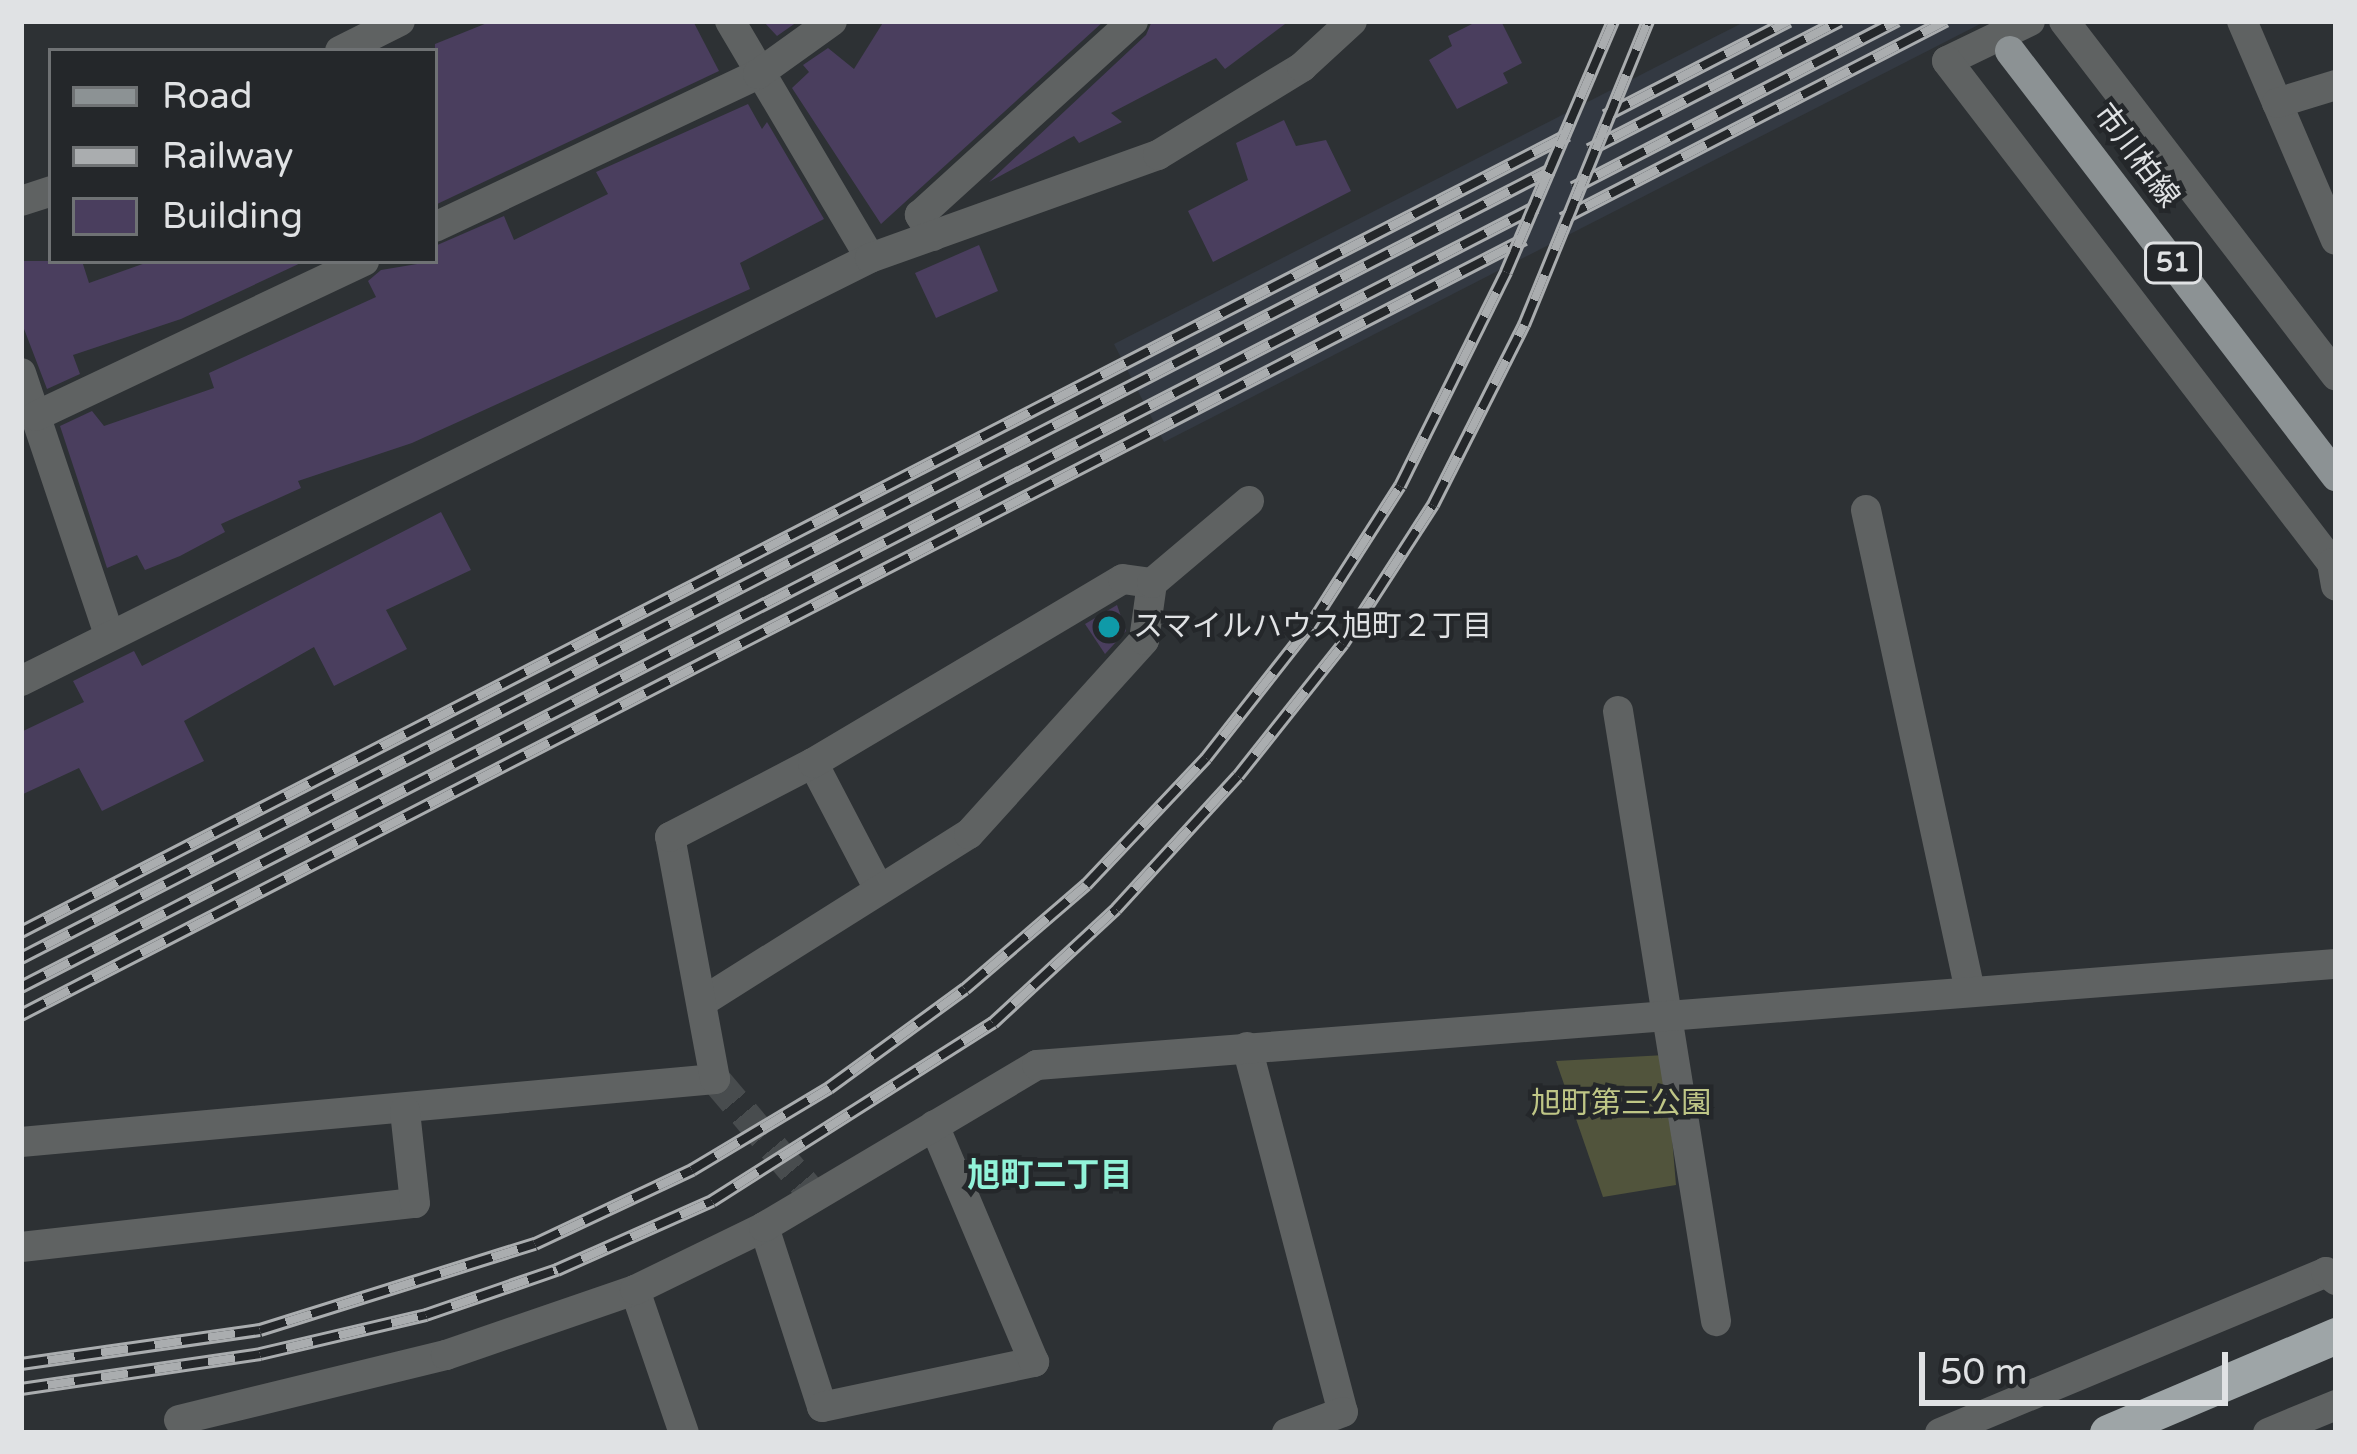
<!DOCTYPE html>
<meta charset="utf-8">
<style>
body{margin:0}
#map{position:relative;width:2357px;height:1454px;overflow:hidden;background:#2d3134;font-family:"Varela Round","Noto Sans JP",sans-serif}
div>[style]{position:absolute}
.built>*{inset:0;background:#333942}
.green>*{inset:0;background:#51543c}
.building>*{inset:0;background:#4a3e5e}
.minor-tunnel>*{height:30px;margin-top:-15px;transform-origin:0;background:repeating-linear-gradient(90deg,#484c4e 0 30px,transparent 0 45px)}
.minor>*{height:30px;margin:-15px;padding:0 15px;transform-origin:15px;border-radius:15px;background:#5f6262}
.major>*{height:30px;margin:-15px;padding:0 15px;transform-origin:15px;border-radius:15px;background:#8c9294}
.highway>*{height:36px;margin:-18px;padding:0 18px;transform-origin:18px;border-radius:18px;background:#9ea5a7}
.rail>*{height:14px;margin-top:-7px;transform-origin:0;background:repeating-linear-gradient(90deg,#24272a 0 27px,#aaadaf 0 54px);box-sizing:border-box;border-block:3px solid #aaadaf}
.dots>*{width:33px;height:33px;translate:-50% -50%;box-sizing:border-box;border:6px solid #24272a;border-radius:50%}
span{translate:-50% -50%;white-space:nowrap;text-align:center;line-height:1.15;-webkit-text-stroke:9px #24272a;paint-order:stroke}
.shield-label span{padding:3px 9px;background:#24272a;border:3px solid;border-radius:9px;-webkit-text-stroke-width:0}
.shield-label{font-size:27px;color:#e0e2e4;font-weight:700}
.street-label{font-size:30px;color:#e0e2e4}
.poi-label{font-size:30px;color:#e0e2e4}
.left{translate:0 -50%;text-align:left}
.park-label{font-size:30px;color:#bfc686}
.neighbourhood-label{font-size:33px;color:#91f3d9;font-weight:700}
.frame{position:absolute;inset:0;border:24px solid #e0e2e4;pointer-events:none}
.legend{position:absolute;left:48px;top:48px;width:390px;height:216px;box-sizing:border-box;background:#24272a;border:3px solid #6f7274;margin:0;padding:15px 21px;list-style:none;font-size:36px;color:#e0e2e4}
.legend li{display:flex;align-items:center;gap:24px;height:60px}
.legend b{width:60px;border:3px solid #6f7274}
.scale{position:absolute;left:1919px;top:1352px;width:309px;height:54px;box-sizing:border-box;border:6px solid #e0e2e4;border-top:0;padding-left:15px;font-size:36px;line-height:42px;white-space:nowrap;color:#e0e2e4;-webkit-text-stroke:9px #24272a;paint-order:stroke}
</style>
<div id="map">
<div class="built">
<div style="clip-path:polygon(1746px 21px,1986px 21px,1164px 442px,1114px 344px)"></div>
</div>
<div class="green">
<div style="clip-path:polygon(1665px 1055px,1676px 1185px,1603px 1197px,1556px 1061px)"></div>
</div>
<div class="building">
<div style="clip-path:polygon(492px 21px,693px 21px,719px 71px,435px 205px,435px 44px)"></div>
<div style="clip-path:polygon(763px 21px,795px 21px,797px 22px,777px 36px)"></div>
<div style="clip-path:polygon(884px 21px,1104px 21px,881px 224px,792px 88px,809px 72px,803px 65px,828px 48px,854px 69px)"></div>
<div style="clip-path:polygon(1152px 21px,1289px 21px,1225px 69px,1216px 58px,1111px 113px,1122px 122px,1079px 143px,1074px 136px,989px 182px,1146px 35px)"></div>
<div style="clip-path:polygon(1478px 21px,1501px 21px,1522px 63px,1503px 73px,1508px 83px,1457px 109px,1429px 60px,1452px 46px,1448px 36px)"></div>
<div style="clip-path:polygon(748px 104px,762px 129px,767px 122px,824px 219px,740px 263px,750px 289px,412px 443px,298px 481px,301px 488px,221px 524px,225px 532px,180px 556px,145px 570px,137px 555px,107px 568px,60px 426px,92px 411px,104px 426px,214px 388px,209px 373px,376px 297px,368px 281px,381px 270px,435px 261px,435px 246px,504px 216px,514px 240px,608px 194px,596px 172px)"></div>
<div style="clip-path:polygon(1284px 120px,1296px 146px,1326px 140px,1351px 191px,1213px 262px,1188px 211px,1248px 180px,1236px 143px)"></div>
<div style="clip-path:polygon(979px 245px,998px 291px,936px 318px,915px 273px)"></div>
<div style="clip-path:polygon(21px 261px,82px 261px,89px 283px,151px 261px,305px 261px,181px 319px,73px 355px,80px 374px,47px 389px,21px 321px)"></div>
<div style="clip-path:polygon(441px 512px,471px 570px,386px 610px,407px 649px,334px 686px,314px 647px,184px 721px,204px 761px,102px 811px,79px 768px,21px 795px,21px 732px,84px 702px,73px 681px,134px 651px,142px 666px)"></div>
<div style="clip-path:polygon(1117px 605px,1126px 631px,1105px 654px,1085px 624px)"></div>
</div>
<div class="minor-tunnel">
<div style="left:715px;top:1079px;width:155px;rotate:49.7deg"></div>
</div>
<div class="minor">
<div style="left:730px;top:21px;width:275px;rotate:59.4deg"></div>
<div style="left:2030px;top:21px;width:92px;rotate:154.3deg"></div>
<div style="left:1947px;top:61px;width:633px;rotate:52.51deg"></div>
<div style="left:2332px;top:563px;width:23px;rotate:80deg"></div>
<div style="left:2064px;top:21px;width:447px;rotate:52.5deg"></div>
<div style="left:2242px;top:21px;width:238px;rotate:66.8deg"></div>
<div style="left:340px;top:51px;width:67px;rotate:-26.6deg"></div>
<div style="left:2277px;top:103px;width:62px;rotate:-17deg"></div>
<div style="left:21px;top:201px;width:32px;rotate:-18deg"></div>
<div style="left:435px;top:227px;width:357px;rotate:-25.3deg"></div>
<div style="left:758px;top:74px;width:91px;rotate:-35.6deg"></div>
<div style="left:933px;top:236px;width:25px;rotate:-122deg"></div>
<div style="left:920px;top:215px;width:288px;rotate:-42.3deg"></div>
<div style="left:21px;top:373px;width:275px;rotate:71.4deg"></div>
<div style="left:36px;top:416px;width:363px;rotate:-25.3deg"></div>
<div style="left:1866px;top:510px;width:492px;rotate:77.8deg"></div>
<div style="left:21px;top:681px;width:949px;rotate:-26.48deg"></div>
<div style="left:870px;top:258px;width:306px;rotate:-19.7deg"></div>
<div style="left:1158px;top:155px;width:169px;rotate:-31.4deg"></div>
<div style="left:1302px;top:67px;width:68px;rotate:-42.6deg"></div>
<div style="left:1618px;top:711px;width:618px;rotate:80.87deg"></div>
<div style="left:813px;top:763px;width:142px;rotate:62.4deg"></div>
<div style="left:705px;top:1000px;width:312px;rotate:-32.2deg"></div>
<div style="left:969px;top:834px;width:261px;rotate:-47.9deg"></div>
<div style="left:1144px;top:640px;width:58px;rotate:-82deg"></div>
<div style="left:1247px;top:1047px;width:377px;rotate:75.3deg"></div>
<div style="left:1343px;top:1412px;width:60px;rotate:159.4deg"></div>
<div style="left:21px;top:1142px;width:697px;rotate:-5.19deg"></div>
<div style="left:715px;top:1079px;width:246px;rotate:-100.5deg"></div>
<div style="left:670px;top:837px;width:161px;rotate:-27.4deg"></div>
<div style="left:813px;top:763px;width:360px;rotate:-30.7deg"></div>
<div style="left:1123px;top:579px;width:29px;rotate:8deg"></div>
<div style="left:1152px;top:583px;width:127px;rotate:-40.2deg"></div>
<div style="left:764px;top:1227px;width:189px;rotate:72.1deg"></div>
<div style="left:822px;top:1407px;width:217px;rotate:-12deg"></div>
<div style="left:1034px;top:1362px;width:257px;rotate:-112.9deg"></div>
<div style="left:21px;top:1247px;width:396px;rotate:-6.4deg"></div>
<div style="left:415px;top:1203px;width:93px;rotate:-96.2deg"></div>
<div style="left:635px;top:1290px;width:151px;rotate:71.1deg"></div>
<div style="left:179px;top:1420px;width:275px;rotate:-13.7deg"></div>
<div style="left:446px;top:1355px;width:200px;rotate:-19deg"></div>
<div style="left:635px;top:1290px;width:144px;rotate:-26deg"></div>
<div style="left:764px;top:1227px;width:317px;rotate:-30.7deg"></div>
<div style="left:1037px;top:1065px;width:1303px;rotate:-4.45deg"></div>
<div style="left:1940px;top:1433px;width:418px;rotate:-22.6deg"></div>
<div style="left:2326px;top:1272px;width:13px;rotate:39deg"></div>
<div style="left:2268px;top:1433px;width:74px;rotate:-22.4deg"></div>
</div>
<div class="major">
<div style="left:2010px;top:51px;width:536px;rotate:52.51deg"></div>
</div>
<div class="highway">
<div style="left:2108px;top:1433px;width:248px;rotate:-23deg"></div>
</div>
<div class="rail">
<div style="left:1605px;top:116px;width:207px;rotate:-27.3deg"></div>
<div style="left:1589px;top:150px;width:282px;rotate:-27.2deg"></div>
<div style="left:1573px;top:188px;width:365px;rotate:-27.3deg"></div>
<div style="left:1562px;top:219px;width:432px;rotate:-27.3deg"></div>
<div style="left:21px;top:932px;width:1740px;rotate:-27.26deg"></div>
<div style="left:21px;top:958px;width:1722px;rotate:-27.26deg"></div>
<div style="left:21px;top:987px;width:1704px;rotate:-27.24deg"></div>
<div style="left:21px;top:1015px;width:1692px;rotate:-27.29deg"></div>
<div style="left:21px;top:1364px;width:241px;rotate:-8.1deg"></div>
<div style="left:260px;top:1330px;width:288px;rotate:-17.4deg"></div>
<div style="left:535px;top:1244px;width:174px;rotate:-25.2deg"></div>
<div style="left:692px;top:1170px;width:160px;rotate:-30.9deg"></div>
<div style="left:829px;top:1088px;width:168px;rotate:-36.1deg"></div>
<div style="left:965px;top:989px;width:160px;rotate:-40.7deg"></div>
<div style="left:1086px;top:885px;width:175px;rotate:-46.6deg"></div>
<div style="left:1206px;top:758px;width:168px;rotate:-51.8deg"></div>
<div style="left:1310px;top:626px;width:166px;rotate:-57.3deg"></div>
<div style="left:1400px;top:486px;width:239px;rotate:-63.6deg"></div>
<div style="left:1506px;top:272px;width:273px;rotate:-66.9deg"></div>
<div style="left:21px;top:1389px;width:242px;rotate:-8.3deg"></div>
<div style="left:260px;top:1354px;width:171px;rotate:-13.2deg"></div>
<div style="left:426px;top:1315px;width:139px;rotate:-19deg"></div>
<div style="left:557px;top:1270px;width:170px;rotate:-24deg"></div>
<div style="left:712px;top:1201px;width:333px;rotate:-32.4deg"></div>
<div style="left:993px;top:1023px;width:168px;rotate:-42.8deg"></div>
<div style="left:1116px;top:909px;width:180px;rotate:-47.5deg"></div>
<div style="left:1238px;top:776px;width:169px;rotate:-51.5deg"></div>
<div style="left:1343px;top:644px;width:166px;rotate:-57.1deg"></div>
<div style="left:1433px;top:505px;width:202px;rotate:-63.2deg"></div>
<div style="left:1524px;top:325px;width:328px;rotate:-67.8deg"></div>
</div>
<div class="dots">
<div style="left:1109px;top:627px;background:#0f9aa8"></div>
</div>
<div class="shield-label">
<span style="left:2173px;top:263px">51</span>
</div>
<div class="street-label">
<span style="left:2136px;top:156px;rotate:53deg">市川柏線</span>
</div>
<div class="poi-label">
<span class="left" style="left:1133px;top:627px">スマイルハウス旭町２丁目</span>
</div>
<div class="park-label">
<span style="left:1621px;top:1104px">旭町第三公園</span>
</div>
<div class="neighbourhood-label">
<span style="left:1050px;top:1176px">旭町二丁目</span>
</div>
<div class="frame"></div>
<ul class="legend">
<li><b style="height:15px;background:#8c9294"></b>Road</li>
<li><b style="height:15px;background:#aaadaf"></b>Railway</li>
<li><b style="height:33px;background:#4a3e5e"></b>Building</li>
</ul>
<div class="scale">50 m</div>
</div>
